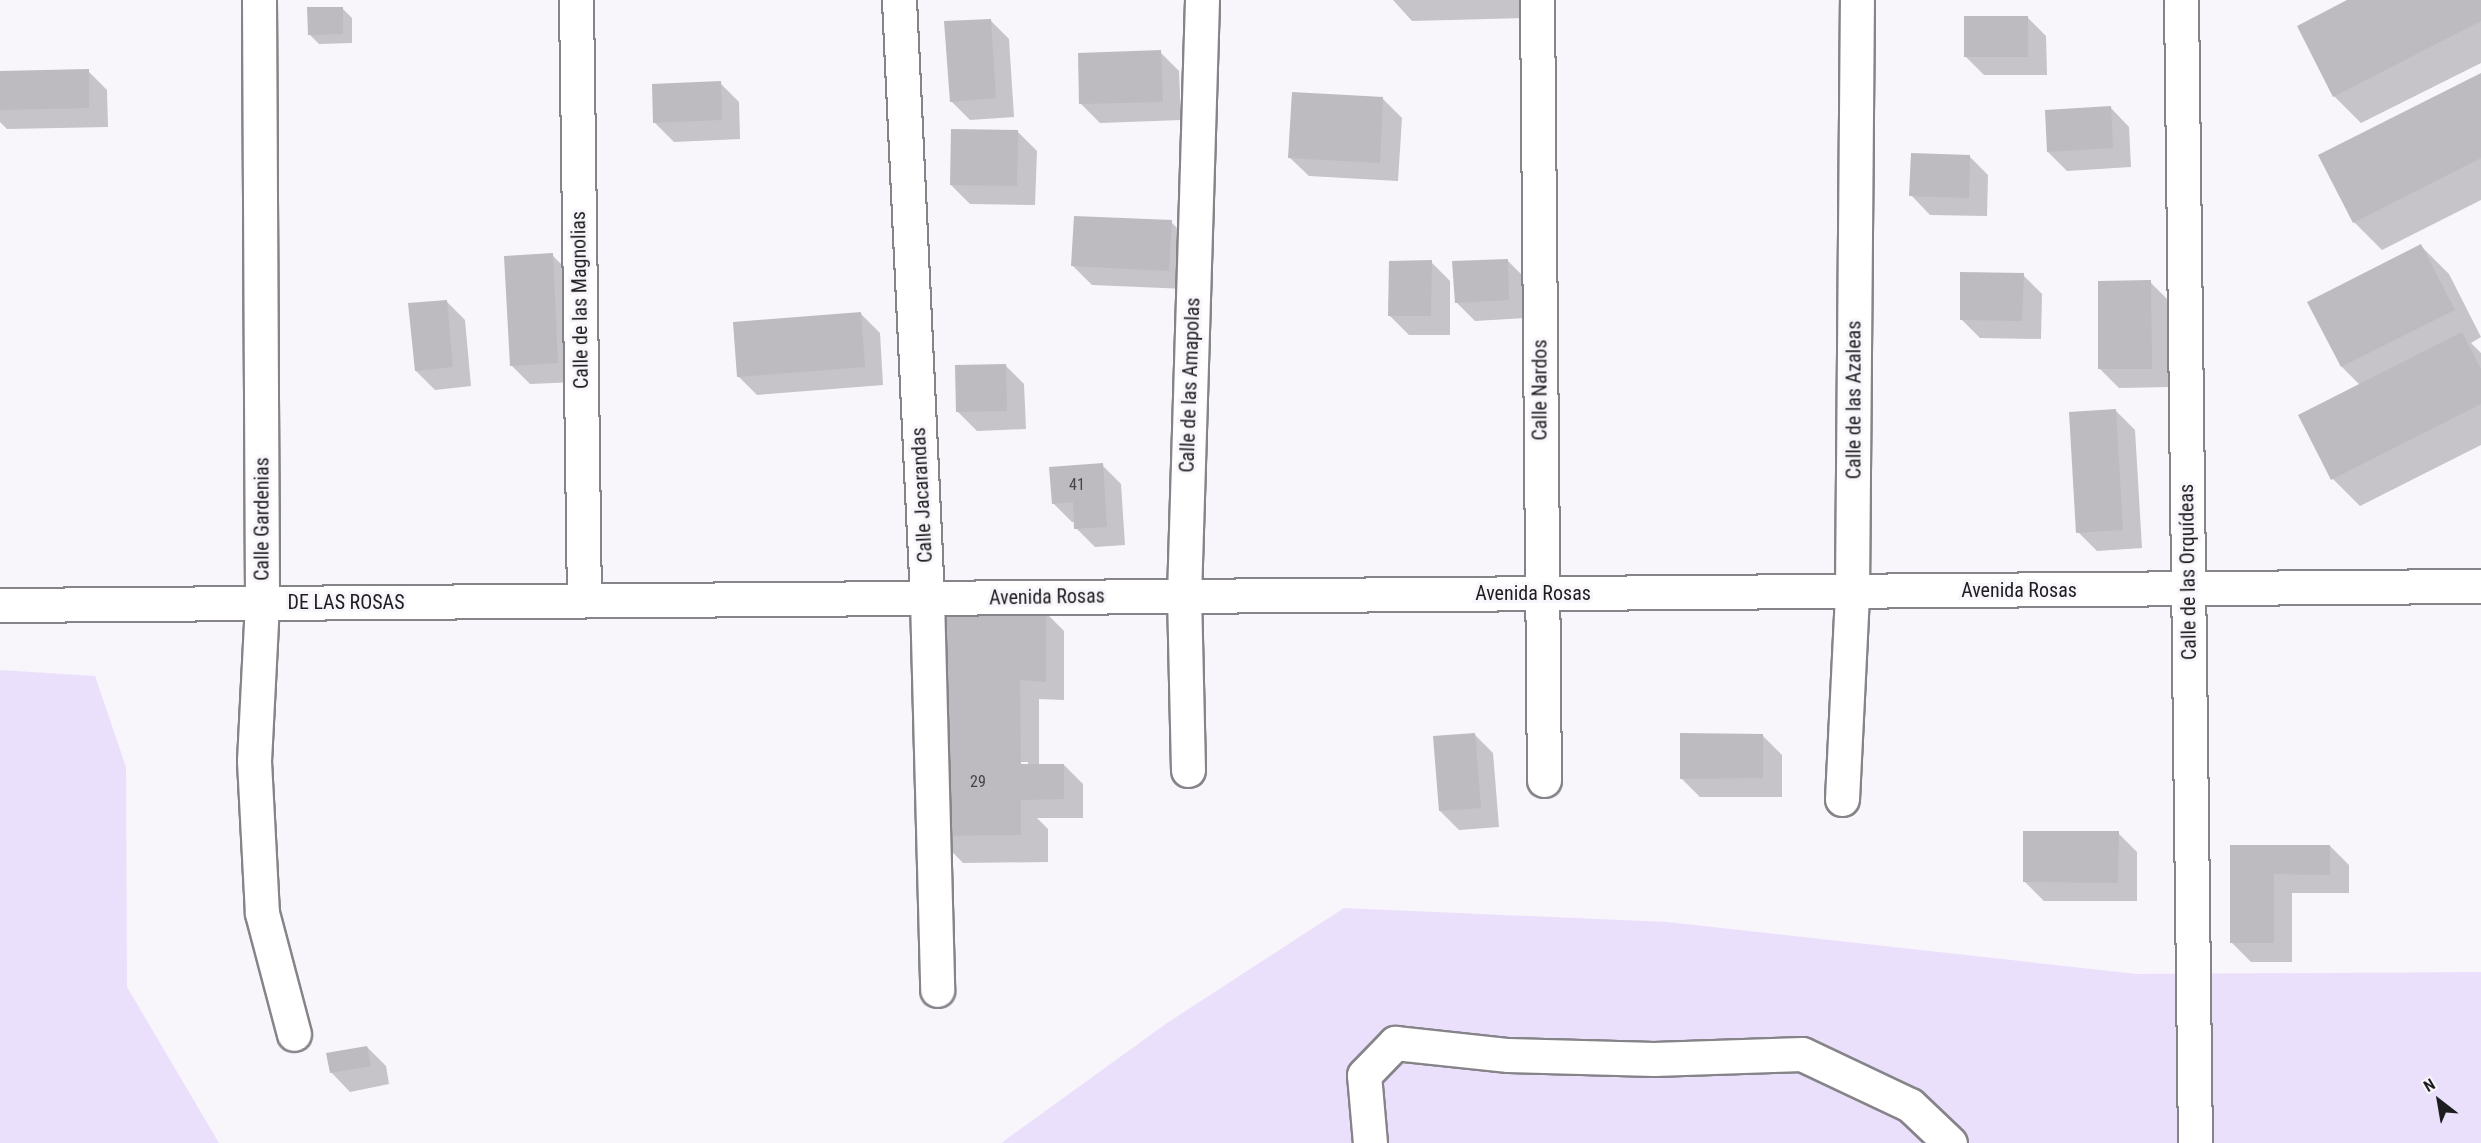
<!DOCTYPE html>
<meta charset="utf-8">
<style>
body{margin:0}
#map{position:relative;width:2481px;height:1143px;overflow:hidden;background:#f8f5fb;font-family:"Roboto Condensed",sans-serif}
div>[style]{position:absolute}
.green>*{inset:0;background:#ebe0fc}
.shadow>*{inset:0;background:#0003}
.building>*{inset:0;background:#bdbbc0}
.roads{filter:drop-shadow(2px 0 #868489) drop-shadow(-2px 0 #868489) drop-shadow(0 2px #868489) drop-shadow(0 -2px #868489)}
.street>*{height:33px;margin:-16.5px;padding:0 16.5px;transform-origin:16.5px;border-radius:16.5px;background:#fff}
span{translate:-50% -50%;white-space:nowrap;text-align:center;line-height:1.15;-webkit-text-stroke:6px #f8f5fb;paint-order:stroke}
.number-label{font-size:16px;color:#454447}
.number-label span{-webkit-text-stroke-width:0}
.street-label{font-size:20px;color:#1d1d1f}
.north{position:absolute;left:2409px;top:1071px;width:60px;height:60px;-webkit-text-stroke:4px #f8f5fb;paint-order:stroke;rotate:329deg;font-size:16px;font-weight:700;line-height:24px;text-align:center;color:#1d1d1f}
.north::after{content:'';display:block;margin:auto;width:21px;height:27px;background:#1d1d1f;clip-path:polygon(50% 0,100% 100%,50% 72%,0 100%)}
</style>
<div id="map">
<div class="green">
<div style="clip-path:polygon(0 670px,95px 676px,126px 767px,127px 987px,219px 1143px,0 1143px)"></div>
<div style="clip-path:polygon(1344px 908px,1667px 922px,2137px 974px,2481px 972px,2481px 1143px,1001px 1143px,1167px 1023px)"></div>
</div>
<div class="shadow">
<div style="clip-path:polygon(1393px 0,1528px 0,1529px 18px,1412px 21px)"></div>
<div style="clip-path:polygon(2351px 0,2481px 0,2481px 63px,2361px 123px,2334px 96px)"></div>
<div style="clip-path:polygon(342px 8px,352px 18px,352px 43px,319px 44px,310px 35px)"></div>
<div style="clip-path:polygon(2027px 17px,2046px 36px,2047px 75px,1984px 75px,1965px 56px)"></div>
<div style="clip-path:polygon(990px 20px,1009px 39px,1014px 117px,970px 120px,951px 101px)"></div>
<div style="clip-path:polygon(1160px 52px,1179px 71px,1181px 120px,1100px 123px,1081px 104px)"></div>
<div style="clip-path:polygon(88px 71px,107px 90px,108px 127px,7px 129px,0 122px,0 72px)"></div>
<div style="clip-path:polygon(2481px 75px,2481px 200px,2382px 250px,2354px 222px,2320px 156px)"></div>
<div style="clip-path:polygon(720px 83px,739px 102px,740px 139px,674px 142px,655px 123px)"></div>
<div style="clip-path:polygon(1383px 99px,1402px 118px,1398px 181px,1309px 176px,1289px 157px)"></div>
<div style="clip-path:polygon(2110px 107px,2129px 127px,2131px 167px,2067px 171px,2048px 152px)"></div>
<div style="clip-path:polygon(1018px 132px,1037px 151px,1035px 205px,970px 204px,951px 185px)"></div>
<div style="clip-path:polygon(1969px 156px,1988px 175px,1987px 216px,1930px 215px,1911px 195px)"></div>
<div style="clip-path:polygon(1171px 222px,1190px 241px,1187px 289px,1092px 285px,1073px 266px)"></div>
<div style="clip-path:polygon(2421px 246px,2449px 274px,2481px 337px,2471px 343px,2481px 353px,2481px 445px,2360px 506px,2333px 479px,2360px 385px,2342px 367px,2309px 303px)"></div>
<div style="clip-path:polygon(552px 255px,571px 274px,577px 382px,530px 384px,511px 365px)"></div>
<div style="clip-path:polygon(1507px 260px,1526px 279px,1528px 318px,1475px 321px,1456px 302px)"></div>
<div style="clip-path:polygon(1431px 262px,1450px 281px,1450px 335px,1409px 335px,1390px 316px)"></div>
<div style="clip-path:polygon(2023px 275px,2042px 294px,2041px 339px,1980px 338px,1961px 319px)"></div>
<div style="clip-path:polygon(2150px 282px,2169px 301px,2170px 387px,2119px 388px,2100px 369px)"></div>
<div style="clip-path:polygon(446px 301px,465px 320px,471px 386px,435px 390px,416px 371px)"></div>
<div style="clip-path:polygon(861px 314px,880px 333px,883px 385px,757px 395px,738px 376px)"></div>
<div style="clip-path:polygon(1005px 365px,1024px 384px,1026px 429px,977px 431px,958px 412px)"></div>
<div style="clip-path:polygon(2116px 411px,2135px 430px,2142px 548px,2097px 551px,2078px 532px)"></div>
<div style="clip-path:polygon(1102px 465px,1121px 484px,1125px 545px,1095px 547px,1076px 528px,1075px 522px,1072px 522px,1053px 503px)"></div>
<div style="clip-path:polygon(evenodd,940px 612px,1045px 612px,1064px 631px,1064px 700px,1039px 699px,1039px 765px,1064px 765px,1083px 784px,1083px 818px,1037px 818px,1048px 829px,1048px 862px,963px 863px,936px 835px,940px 612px,956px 762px,1028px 762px,1028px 765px,956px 765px,956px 762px)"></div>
<div style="clip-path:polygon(1474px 734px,1493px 753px,1499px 827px,1459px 830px,1440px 811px)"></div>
<div style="clip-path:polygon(1763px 736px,1782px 755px,1782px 797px,1700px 797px,1681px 778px)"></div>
<div style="clip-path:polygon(2118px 833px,2137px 852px,2137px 901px,2044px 901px,2025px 882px)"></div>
<div style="clip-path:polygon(2232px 846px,2330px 846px,2349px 865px,2349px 893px,2292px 893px,2292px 962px,2251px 962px,2232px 943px)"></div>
<div style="clip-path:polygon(367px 1047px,386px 1066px,389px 1084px,350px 1092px,331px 1072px)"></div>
</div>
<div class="building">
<div style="clip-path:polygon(2347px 0,2481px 0,2481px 21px,2333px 97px,2297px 26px)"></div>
<div style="clip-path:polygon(307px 7px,343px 7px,343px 34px,308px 35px)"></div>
<div style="clip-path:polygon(1964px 16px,2028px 16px,2028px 57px,1964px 57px)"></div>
<div style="clip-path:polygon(991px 19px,996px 98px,950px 102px,944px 21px)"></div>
<div style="clip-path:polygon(1161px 50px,1163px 102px,1079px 104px,1078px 53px)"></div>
<div style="clip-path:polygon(89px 69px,89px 108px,0 110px,0 71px)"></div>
<div style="clip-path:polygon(2481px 73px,2481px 158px,2353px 223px,2318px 155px)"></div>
<div style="clip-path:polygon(721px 81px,722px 120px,653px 123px,652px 84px)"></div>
<div style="clip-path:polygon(1292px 92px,1383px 97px,1380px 163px,1288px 158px)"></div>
<div style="clip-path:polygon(2111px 106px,2113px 148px,2047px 152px,2045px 110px)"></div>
<div style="clip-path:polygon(951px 129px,1018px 130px,1017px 186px,950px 185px)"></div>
<div style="clip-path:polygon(1911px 153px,1970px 155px,1969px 198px,1909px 196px)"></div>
<div style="clip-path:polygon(1074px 216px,1172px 220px,1169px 271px,1071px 266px)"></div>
<div style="clip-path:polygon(2421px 244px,2455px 310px,2341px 367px,2307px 302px)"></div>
<div style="clip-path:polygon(553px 253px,558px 363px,510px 366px,504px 256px)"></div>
<div style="clip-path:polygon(1508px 259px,1509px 300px,1455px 303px,1452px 261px)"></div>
<div style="clip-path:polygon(1432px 260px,1431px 316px,1388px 316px,1389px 261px)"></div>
<div style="clip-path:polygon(1960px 272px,2024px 273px,2022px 321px,1960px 320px)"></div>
<div style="clip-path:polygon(2151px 280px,2152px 369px,2098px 369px,2098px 281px)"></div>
<div style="clip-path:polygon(447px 300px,453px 367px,415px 371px,408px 303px)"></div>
<div style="clip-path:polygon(861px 312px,865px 367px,737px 377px,733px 322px)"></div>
<div style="clip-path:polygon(2462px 332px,2481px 369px,2481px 404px,2331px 480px,2298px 415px)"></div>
<div style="clip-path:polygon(1006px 364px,1007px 411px,956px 412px,955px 365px)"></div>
<div style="clip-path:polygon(2116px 409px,2123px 530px,2076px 533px,2069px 412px)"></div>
<div style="clip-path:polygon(1103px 463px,1107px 527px,1074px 529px,1073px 502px,1052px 504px,1049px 467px)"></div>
<div style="clip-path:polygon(1046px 610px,1046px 682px,1020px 680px,1021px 764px,1064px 764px,1064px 799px,1021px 800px,1021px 835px,934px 836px,939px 611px)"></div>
<div style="clip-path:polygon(1475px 733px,1481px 808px,1439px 811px,1433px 736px)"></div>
<div style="clip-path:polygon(1680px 733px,1763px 734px,1763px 778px,1680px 779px)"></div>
<div style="clip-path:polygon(2023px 831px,2119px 831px,2118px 883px,2023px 882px)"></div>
<div style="clip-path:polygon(2230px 845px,2330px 845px,2330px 875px,2274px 874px,2274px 943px,2230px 943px)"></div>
<div style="clip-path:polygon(367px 1046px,371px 1066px,330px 1073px,326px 1053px)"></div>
</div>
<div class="roads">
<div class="street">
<div style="left:259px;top:0;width:603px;rotate:89.71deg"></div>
<div style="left:262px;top:603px;width:158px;rotate:92.9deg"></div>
<div style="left:254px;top:761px;width:152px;rotate:87deg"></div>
<div style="left:262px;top:913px;width:125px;rotate:75.2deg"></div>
<div style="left:576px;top:0;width:600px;rotate:89.24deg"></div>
<div style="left:899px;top:0;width:599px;rotate:87.32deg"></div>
<div style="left:927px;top:598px;width:392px;rotate:88.5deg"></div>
<div style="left:1537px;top:0;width:780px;rotate:89.49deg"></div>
<div style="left:2181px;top:0;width:1143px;rotate:89.3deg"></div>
<div style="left:0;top:605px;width:2481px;rotate:-0.44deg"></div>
<div style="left:1188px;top:770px;width:174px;rotate:-91.3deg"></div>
<div style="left:1184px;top:596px;width:596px;rotate:-88.27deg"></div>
<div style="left:1842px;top:799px;width:208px;rotate:-87.2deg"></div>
<div style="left:1852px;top:591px;width:591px;rotate:-89.52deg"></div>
<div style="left:1370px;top:1143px;width:68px;rotate:-95deg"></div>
<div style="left:1364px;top:1075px;width:45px;rotate:-45.9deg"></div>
<div style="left:1395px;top:1043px;width:114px;rotate:6.1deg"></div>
<div style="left:1508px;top:1055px;width:146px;rotate:1.6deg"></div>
<div style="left:1654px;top:1059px;width:148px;rotate:-1.9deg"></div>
<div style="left:1802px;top:1054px;width:119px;rotate:25.3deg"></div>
<div style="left:1910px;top:1105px;width:55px;rotate:43.5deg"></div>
</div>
</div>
<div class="number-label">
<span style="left:1077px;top:485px">41</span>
<span style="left:978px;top:782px">29</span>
</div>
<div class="street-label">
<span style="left:580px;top:300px;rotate:-91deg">Calle de las Magnolias</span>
<span style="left:1190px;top:385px;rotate:-88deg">Calle de las Amapolas</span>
<span style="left:1540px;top:390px;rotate:-90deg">Calle Nardos</span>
<span style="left:1854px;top:400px;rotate:-90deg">Calle de las Azaleas</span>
<span style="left:922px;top:495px;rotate:-93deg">Calle Jacarandas</span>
<span style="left:262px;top:519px;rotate:-90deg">Calle Gardenias</span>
<span style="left:2188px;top:572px;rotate:-91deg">Calle de las Orquídeas</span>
<span style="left:2019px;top:590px">Avenida Rosas</span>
<span style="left:1533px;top:593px">Avenida Rosas</span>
<span style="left:1047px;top:597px;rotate:-1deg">Avenida Rosas</span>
<span style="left:346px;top:602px">DE LAS ROSAS</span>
</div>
<div class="north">N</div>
</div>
